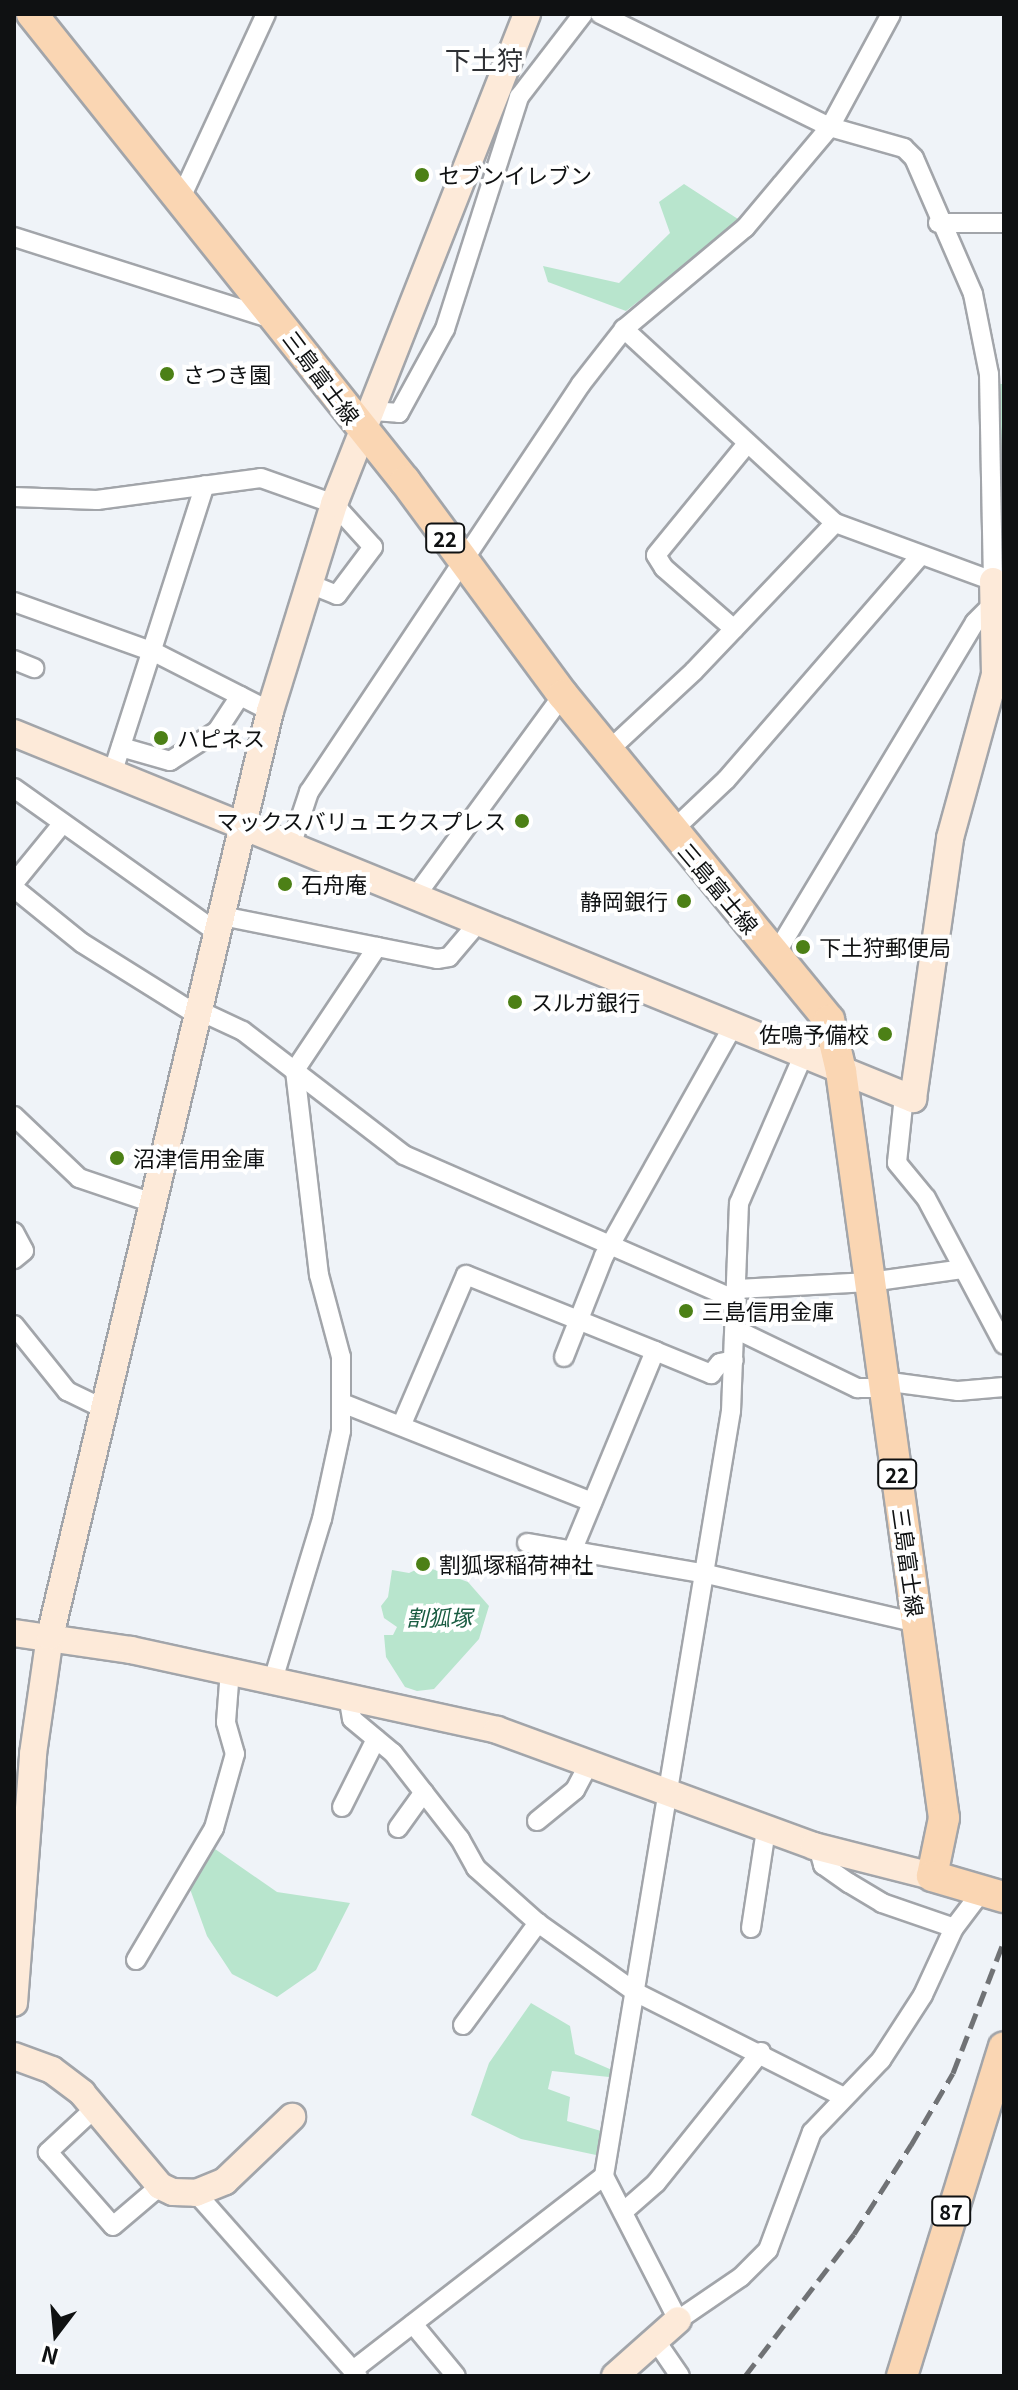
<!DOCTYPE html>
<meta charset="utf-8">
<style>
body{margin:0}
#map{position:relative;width:1018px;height:2390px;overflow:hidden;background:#eff3f8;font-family:Georgia,"Noto Sans JP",serif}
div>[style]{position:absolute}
.green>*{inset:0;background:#b8e5cd}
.roads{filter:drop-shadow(2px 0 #a2a5aa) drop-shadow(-2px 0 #a2a5aa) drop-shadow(0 2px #a2a5aa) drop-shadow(0 -2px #a2a5aa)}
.street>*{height:18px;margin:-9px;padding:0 9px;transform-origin:9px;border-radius:9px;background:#fff}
.secondary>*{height:26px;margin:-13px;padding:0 13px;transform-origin:13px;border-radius:13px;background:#fdead9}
.primary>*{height:30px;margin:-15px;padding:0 15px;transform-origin:15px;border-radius:15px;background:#fad6b3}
.rail>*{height:5px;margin-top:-2.5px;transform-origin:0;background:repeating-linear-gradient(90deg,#707275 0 16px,transparent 0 24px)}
.dots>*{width:22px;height:22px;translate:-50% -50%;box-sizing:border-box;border:4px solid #fff;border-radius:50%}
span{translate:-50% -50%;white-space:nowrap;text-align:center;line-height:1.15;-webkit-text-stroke:8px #fff;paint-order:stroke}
.shield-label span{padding:2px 6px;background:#fff;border:2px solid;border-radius:6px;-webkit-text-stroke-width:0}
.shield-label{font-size:20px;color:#0f1112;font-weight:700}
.poi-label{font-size:22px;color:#0f1112}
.left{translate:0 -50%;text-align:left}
.right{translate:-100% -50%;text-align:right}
.street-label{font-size:22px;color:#0f1112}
.park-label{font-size:22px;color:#185b40;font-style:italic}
.quarter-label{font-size:26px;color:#2f3135}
.frame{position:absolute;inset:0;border:16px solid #0f1112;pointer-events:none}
.north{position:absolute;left:16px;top:2294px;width:80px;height:80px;-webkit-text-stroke:6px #fff;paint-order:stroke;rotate:196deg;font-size:22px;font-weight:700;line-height:32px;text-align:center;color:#0f1112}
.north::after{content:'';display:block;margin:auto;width:28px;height:36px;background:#0f1112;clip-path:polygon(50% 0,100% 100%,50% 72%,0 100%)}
</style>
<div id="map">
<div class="green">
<div style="clip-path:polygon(684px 184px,741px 221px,626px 311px,548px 282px,543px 266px,619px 283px,670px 233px,659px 202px)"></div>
<div style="clip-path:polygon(995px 384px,1004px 384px,1004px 685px)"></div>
<div style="clip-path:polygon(424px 1566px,468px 1582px,489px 1606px,479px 1639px,434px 1689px,417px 1691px,405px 1687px,386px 1657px,384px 1635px,393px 1635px,397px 1627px,384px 1618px,381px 1606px,388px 1597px,392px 1570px,409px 1573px)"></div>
<div style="clip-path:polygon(215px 1849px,277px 1892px,350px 1903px,316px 1970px,277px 1997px,232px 1974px,207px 1936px,190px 1889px)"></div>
<div style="clip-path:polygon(531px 2003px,570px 2026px,575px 2054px,612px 2070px,609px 2077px,552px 2071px,548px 2089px,570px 2097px,567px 2121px,601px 2131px,596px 2155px,521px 2139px,471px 2115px,489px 2063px)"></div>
</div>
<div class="roads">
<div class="street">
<div style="left:600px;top:14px;width:256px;rotate:26.2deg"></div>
<div style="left:830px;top:127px;width:77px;rotate:15.8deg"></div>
<div style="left:904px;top:148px;width:14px;rotate:45deg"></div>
<div style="left:914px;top:158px;width:148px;rotate:66.5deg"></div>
<div style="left:973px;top:294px;width:82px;rotate:78.7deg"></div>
<div style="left:989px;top:374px;width:207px;rotate:88.9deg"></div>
<div style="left:993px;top:581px;width:168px;rotate:-159.8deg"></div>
<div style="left:835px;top:523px;width:287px;rotate:-137.4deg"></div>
<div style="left:179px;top:202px;width:207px;rotate:-65.2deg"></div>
<div style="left:938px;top:223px;width:66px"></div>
<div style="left:14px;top:237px;width:274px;rotate:17.6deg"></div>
<div style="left:372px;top:411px;width:27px;rotate:4deg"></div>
<div style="left:399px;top:413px;width:96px;rotate:-61.3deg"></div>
<div style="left:445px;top:329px;width:244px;rotate:-72.3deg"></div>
<div style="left:519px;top:97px;width:105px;rotate:-52.4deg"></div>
<div style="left:14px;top:497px;width:83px;rotate:2.1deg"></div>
<div style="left:97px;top:500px;width:165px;rotate:-7.6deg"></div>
<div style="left:261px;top:478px;width:77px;rotate:19.6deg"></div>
<div style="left:334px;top:504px;width:58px;rotate:47.8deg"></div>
<div style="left:373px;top:547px;width:60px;rotate:126.9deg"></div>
<div style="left:337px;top:595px;width:31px;rotate:-158deg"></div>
<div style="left:14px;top:602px;width:149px;rotate:19.7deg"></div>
<div style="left:154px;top:652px;width:130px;rotate:27deg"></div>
<div style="left:734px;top:629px;width:93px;rotate:-138.9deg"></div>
<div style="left:664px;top:568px;width:15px;rotate:-122deg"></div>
<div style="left:656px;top:555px;width:144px;rotate:-50.7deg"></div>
<div style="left:14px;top:660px;width:22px;rotate:22deg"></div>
<div style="left:121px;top:747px;width:51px;rotate:15.9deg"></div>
<div style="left:170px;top:761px;width:56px;rotate:-32.6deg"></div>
<div style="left:217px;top:731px;width:42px;rotate:-56.7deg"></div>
<div style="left:608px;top:751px;width:117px;rotate:-42.9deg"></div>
<div style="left:694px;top:671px;width:204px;rotate:-46.4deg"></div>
<div style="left:113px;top:771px;width:300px;rotate:-72.2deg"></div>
<div style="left:14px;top:788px;width:250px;rotate:35.4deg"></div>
<div style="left:672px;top:831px;width:74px;rotate:-43.4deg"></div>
<div style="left:726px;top:780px;width:294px;rotate:-49.1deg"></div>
<div style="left:292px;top:843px;width:54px;rotate:-71.6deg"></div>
<div style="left:309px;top:792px;width:490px;rotate:-56.3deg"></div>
<div style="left:581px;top:384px;width:70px;rotate:-52deg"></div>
<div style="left:624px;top:329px;width:158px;rotate:-39.9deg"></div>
<div style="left:745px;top:228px;width:57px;rotate:-49.9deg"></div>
<div style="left:782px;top:184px;width:75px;rotate:-49.9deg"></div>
<div style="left:830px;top:127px;width:128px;rotate:-61.6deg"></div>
<div style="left:14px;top:883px;width:77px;rotate:-50.8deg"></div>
<div style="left:14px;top:888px;width:87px;rotate:39deg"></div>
<div style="left:82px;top:943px;width:138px;rotate:32deg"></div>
<div style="left:415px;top:897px;width:250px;rotate:-53.8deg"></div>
<div style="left:222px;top:916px;width:219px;rotate:11.3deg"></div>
<div style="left:437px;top:959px;width:12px;rotate:-9deg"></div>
<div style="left:449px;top:957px;width:43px;rotate:-49.7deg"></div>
<div style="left:775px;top:955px;width:388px;rotate:-59deg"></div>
<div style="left:975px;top:622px;width:30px;rotate:-45deg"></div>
<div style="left:200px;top:1011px;width:47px;rotate:24.9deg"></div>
<div style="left:243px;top:1031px;width:203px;rotate:37.6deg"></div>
<div style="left:404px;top:1155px;width:362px;rotate:23.6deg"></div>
<div style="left:803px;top:1056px;width:160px;rotate:113.5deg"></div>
<div style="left:739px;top:1203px;width:208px;rotate:92.2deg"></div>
<div style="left:731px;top:1411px;width:775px;rotate:99.43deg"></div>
<div style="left:604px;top:2176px;width:162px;rotate:62.8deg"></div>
<div style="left:678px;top:2320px;width:76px;rotate:-34.3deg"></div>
<div style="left:741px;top:2277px;width:38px;rotate:-45deg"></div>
<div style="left:768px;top:2250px;width:126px;rotate:-69.6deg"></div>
<div style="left:812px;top:2132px;width:100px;rotate:-46.2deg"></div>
<div style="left:881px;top:2060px;width:77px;rotate:-57.1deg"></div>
<div style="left:923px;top:1995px;width:74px;rotate:-65.2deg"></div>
<div style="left:954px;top:1928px;width:46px;rotate:-52.9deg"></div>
<div style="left:904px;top:1096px;width:67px;rotate:96deg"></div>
<div style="left:897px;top:1163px;width:45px;rotate:50.4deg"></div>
<div style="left:926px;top:1198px;width:166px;rotate:62deg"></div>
<div style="left:14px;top:1116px;width:90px;rotate:43.6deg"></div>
<div style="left:79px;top:1178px;width:78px;rotate:18.7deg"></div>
<div style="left:14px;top:1232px;width:21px;rotate:62deg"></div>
<div style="left:24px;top:1251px;width:13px;rotate:141deg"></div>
<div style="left:737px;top:1289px;width:133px;rotate:-3deg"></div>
<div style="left:870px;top:1282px;width:93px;rotate:-8deg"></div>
<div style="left:14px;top:1325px;width:85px;rotate:51.2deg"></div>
<div style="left:67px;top:1391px;width:41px;rotate:25.9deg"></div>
<div style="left:735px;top:1329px;width:136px;rotate:25.8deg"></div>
<div style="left:857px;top:1388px;width:28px"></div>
<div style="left:655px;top:1351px;width:61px;rotate:22.3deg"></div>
<div style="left:711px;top:1374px;width:14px;rotate:-51deg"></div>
<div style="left:720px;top:1363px;width:14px;rotate:-12deg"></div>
<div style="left:564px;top:1357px;width:109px;rotate:-68.4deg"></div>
<div style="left:604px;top:1256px;width:261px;rotate:-60.7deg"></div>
<div style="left:883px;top:1381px;width:76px;rotate:7.6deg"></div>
<div style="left:958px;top:1391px;width:46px;rotate:-5deg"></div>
<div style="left:342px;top:1403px;width:269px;rotate:21.6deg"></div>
<div style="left:402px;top:1424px;width:162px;rotate:-66.8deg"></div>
<div style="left:466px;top:1275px;width:204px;rotate:21.9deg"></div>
<div style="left:655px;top:1351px;width:214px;rotate:112.5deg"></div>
<div style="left:527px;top:1543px;width:183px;rotate:9.8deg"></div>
<div style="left:707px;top:1574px;width:217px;rotate:13.1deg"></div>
<div style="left:273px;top:1680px;width:168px;rotate:-73.1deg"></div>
<div style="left:322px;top:1519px;width:90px;rotate:-77.8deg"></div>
<div style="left:341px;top:1431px;width:74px;rotate:-90deg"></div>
<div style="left:341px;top:1357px;width:85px;rotate:-105deg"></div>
<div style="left:319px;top:1275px;width:206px;rotate:-96.7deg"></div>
<div style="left:295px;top:1070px;width:148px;rotate:-56.3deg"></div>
<div style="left:348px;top:1696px;width:23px;rotate:80deg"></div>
<div style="left:352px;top:1719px;width:53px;rotate:39.7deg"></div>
<div style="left:393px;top:1753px;width:109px;rotate:52.1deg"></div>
<div style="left:460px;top:1839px;width:33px;rotate:61deg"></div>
<div style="left:476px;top:1868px;width:83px;rotate:41.6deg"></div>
<div style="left:538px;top:1923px;width:119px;rotate:35.4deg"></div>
<div style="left:635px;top:1992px;width:234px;rotate:26.7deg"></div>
<div style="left:342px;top:1807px;width:76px;rotate:-63.4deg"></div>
<div style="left:537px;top:1821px;width:49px;rotate:-39.2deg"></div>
<div style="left:575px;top:1790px;width:32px;rotate:-62deg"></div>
<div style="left:398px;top:1828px;width:44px;rotate:-54.2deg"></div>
<div style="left:818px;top:1847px;width:19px;rotate:74deg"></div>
<div style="left:823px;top:1865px;width:32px;rotate:35deg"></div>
<div style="left:849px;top:1883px;width:39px;rotate:31deg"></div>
<div style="left:882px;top:1903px;width:76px;rotate:19.1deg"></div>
<div style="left:751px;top:1928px;width:99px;rotate:-81.3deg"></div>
<div style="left:136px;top:1960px;width:153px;rotate:-59.4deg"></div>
<div style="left:214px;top:1828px;width:77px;rotate:-74.2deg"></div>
<div style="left:235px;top:1754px;width:33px;rotate:-106deg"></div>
<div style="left:226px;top:1722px;width:52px;rotate:-85.6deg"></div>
<div style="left:463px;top:2025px;width:127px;rotate:-53.7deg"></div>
<div style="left:93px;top:2110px;width:62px;rotate:137deg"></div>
<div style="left:48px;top:2152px;width:98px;rotate:48.7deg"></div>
<div style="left:113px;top:2226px;width:62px;rotate:-40.4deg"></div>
<div style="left:196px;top:2193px;width:244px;rotate:48.5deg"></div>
<div style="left:623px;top:2212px;width:44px;rotate:-41.3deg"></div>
<div style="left:656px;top:2183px;width:168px;rotate:-51.3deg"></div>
<div style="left:413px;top:2324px;width:67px;rotate:50.4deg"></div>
<div style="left:656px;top:2341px;width:42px;rotate:55.6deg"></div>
<div style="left:353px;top:2370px;width:317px;rotate:-37.7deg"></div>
</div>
<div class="secondary">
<div style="left:14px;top:733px;width:971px;rotate:22.15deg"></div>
<div style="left:913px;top:1099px;width:264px;rotate:-81.9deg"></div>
<div style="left:950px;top:838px;width:169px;rotate:-74.6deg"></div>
<div style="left:995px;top:675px;width:94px;rotate:-91.2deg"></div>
<div style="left:14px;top:1633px;width:118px;rotate:8.3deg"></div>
<div style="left:131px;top:1650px;width:375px;rotate:12.3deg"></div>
<div style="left:497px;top:1730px;width:338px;rotate:20.1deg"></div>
<div style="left:814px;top:1846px;width:122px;rotate:14.3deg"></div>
<div style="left:14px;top:2003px;width:250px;rotate:-85.6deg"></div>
<div style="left:33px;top:1754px;width:119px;rotate:-81.8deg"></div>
<div style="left:50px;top:1636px;width:951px;rotate:-76.62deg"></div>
<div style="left:270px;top:711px;width:217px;rotate:-72.8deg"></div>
<div style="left:334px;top:504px;width:527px;rotate:-68.5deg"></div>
<div style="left:14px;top:2056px;width:40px;rotate:20.2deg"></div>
<div style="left:52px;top:2070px;width:38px;rotate:37deg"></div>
<div style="left:82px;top:2093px;width:121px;rotate:50deg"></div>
<div style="left:160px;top:2186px;width:14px;rotate:25deg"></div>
<div style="left:173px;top:2192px;width:23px;rotate:2deg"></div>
<div style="left:196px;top:2193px;width:31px;rotate:-22deg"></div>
<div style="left:225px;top:2181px;width:93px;rotate:-43.7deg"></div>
<div style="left:615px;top:2376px;width:84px;rotate:-41.6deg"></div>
</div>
<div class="primary">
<div style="left:32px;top:14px;width:598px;rotate:51.39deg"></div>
<div style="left:405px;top:481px;width:266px;rotate:53.6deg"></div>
<div style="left:563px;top:695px;width:420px;rotate:50.7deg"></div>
<div style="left:829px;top:1020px;width:52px;rotate:76.8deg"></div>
<div style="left:841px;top:1071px;width:754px;rotate:82.15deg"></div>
<div style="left:944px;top:1818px;width:59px;rotate:101.7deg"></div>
<div style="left:932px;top:1876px;width:75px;rotate:16.3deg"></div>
<div style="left:902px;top:2376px;width:344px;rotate:-72.8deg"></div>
</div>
</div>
<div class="rail">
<div style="left:745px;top:2376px;width:179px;rotate:-52.5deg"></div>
<div style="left:854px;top:2234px;width:106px;rotate:-57.4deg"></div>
<div style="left:911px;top:2145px;width:83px;rotate:-59.7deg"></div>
<div style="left:953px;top:2073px;width:142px;rotate:-68.9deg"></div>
</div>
<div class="dots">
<div style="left:422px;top:175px;background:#4c8016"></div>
<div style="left:167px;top:374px;background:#4c8016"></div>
<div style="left:161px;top:738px;background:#4c8016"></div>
<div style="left:522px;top:821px;background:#4c8016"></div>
<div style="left:285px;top:884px;background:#4c8016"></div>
<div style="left:684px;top:901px;background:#4c8016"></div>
<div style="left:803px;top:947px;background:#4c8016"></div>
<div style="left:515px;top:1002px;background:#4c8016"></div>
<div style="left:885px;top:1034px;background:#4c8016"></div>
<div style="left:117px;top:1158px;background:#4c8016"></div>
<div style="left:686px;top:1311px;background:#4c8016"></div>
<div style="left:423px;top:1564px;background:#4c8016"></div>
</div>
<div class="shield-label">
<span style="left:445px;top:538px">22</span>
<span style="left:897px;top:1474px">22</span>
<span style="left:951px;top:2211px">87</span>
</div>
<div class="poi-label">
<span class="left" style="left:438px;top:175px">セブンイレブン</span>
<span class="left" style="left:183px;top:374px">さつき園</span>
<span class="left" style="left:177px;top:738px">ハピネス</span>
<span class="right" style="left:506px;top:821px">マックスバリュ エクスプレス</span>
<span class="left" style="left:301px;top:884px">石舟庵</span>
<span class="right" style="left:668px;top:901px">静岡銀行</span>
<span class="left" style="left:819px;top:947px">下土狩郵便局</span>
<span class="left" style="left:531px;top:1002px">スルガ銀行</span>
<span class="right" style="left:869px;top:1034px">佐鳴予備校</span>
<span class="left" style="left:133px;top:1158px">沼津信用金庫</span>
<span class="left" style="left:702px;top:1311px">三島信用金庫</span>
<span class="left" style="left:439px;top:1564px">割狐塚稲荷神社</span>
</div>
<div class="street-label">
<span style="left:322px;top:377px;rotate:53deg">三島富士線</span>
<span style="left:719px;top:888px;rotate:50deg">三島富士線</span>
<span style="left:909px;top:1562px;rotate:82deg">三島富士線</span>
</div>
<div class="park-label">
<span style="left:439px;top:1617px">割狐塚</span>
</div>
<div class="quarter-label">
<span style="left:484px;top:59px">下土狩</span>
</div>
<div class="frame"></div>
<div class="north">N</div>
</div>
